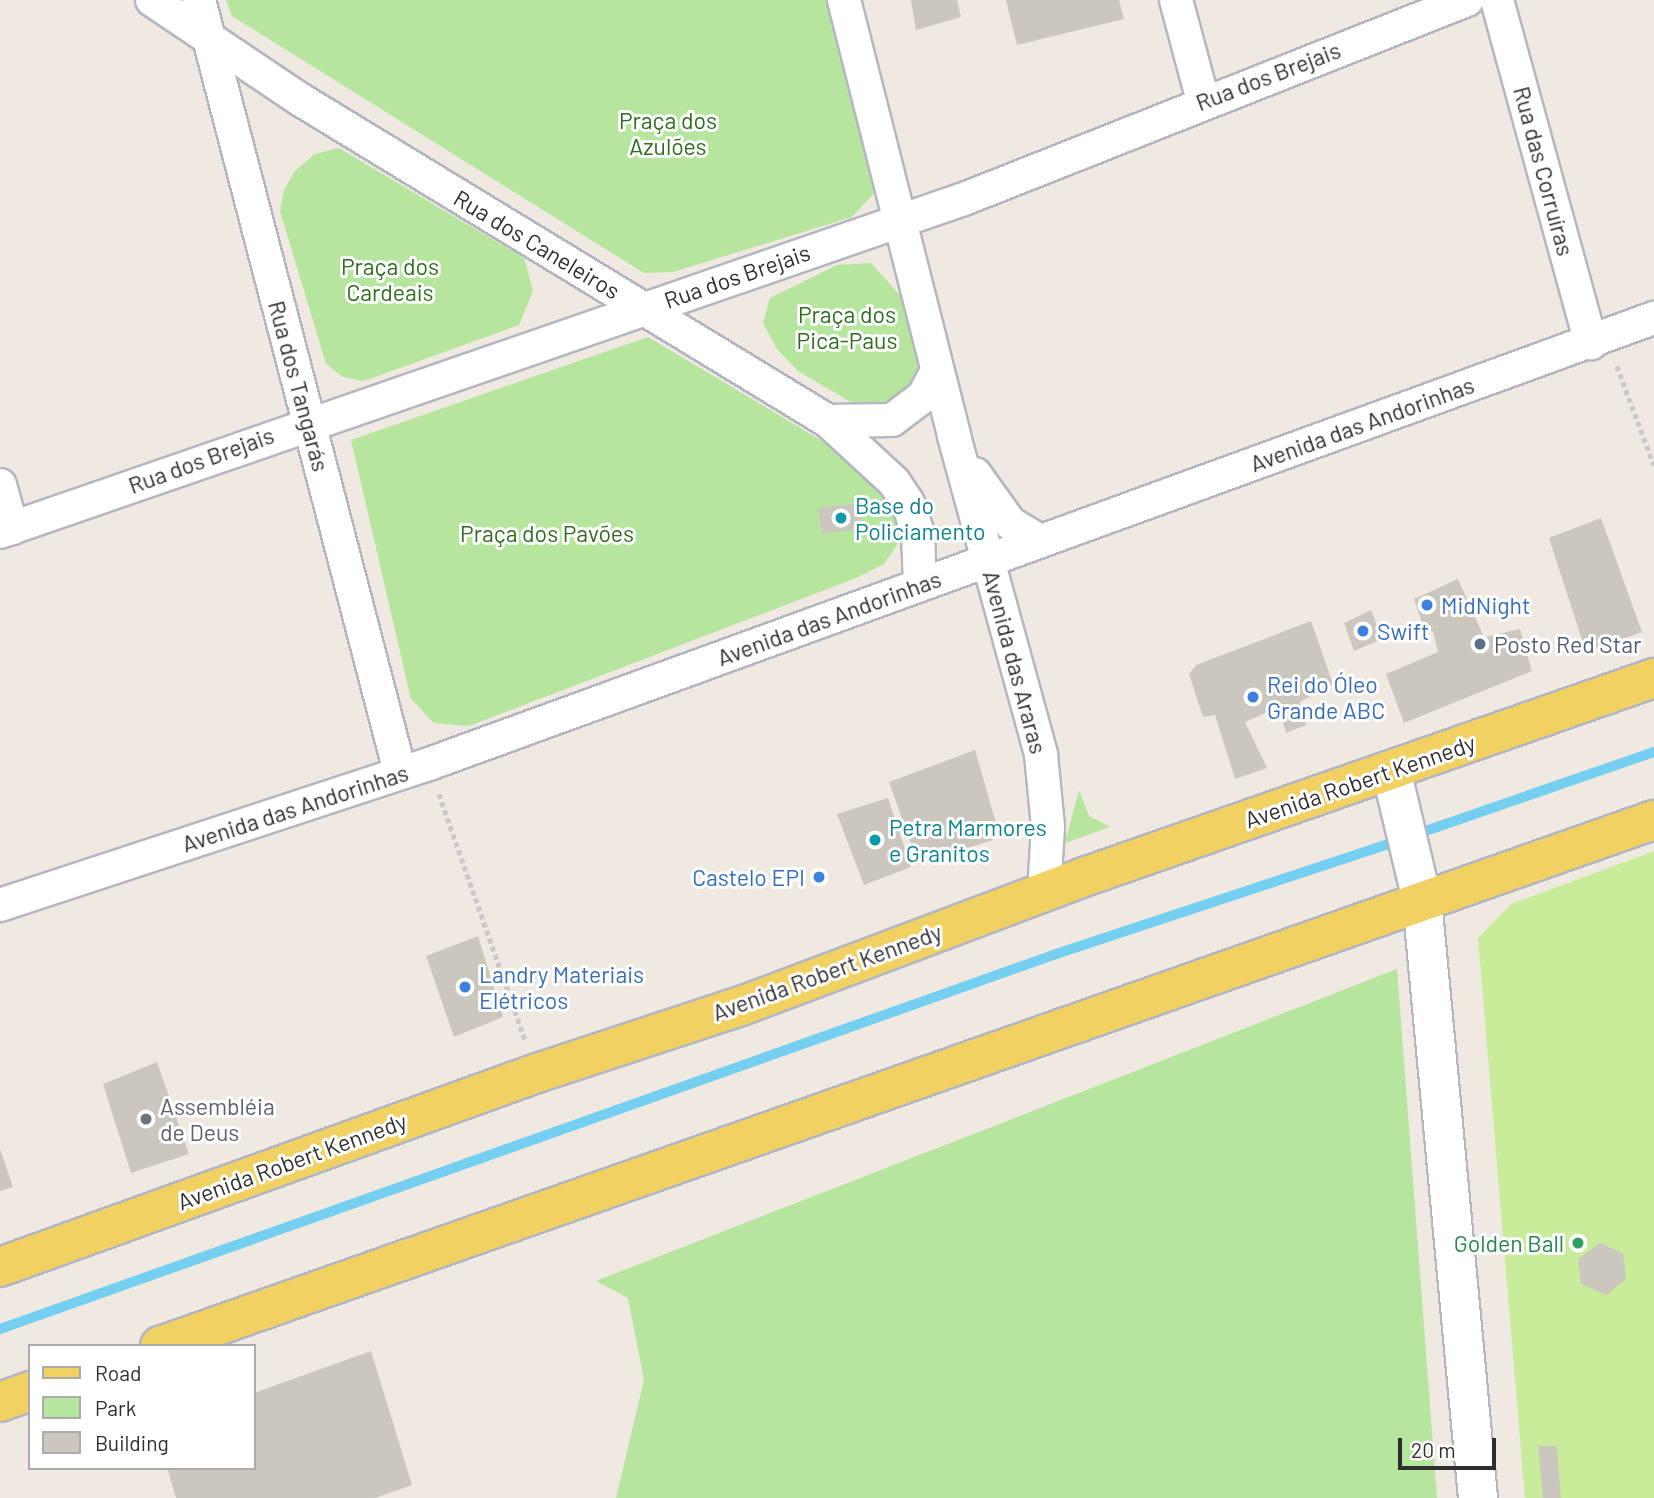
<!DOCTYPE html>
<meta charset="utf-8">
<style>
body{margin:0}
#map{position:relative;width:1654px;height:1498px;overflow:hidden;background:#efe9e1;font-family:Barlow,sans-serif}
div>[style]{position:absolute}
.green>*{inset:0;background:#b6e59e}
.pitch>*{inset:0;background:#c9ec9a}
.stream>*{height:10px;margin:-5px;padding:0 5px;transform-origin:5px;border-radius:5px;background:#75cff0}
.building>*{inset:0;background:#cbc7bf}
.path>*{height:4.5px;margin-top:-2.25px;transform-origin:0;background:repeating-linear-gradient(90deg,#c9c9c9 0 5px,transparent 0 8.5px)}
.roads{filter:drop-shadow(2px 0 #b4b7c1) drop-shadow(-2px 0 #b4b7c1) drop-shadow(0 2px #b4b7c1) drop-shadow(0 -2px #b4b7c1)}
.street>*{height:32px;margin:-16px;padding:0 16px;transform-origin:16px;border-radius:16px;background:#fff}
.secondary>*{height:38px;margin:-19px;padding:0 19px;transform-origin:19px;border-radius:19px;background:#fff}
.primary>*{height:38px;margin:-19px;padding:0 19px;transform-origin:19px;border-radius:19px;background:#f2d163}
.dots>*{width:19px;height:19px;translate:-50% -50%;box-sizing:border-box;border:4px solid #fff;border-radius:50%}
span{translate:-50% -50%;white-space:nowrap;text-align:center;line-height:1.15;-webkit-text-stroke:6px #fff;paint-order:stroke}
.street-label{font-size:23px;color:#2e2e2e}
.park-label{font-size:23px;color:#2c6e1b}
.culture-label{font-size:23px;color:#0d838f}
.left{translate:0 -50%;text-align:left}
.shop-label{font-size:23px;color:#366cbe}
.right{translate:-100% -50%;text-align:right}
.service-label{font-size:23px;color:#4e5e75}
.worship-label{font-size:23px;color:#5b616d}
.leisure-label{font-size:23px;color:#27864d}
.legend{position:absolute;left:28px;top:1344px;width:228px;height:126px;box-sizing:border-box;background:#fff;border:2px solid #ababab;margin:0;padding:9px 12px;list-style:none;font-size:21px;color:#2e2e2e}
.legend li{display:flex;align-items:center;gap:14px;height:35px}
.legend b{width:35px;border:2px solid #ababab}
.scale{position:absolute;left:1398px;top:1438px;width:98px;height:32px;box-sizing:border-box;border:4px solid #2e2e2e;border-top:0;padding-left:9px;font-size:21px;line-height:24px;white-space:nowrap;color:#2e2e2e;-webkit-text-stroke:5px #fff;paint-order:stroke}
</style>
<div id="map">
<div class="green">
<div style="clip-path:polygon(226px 0,826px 0,878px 189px,852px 217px,673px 272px,644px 273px,232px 16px)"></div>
<div style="clip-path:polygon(339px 148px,524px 258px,533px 291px,519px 325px,364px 381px,343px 377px,326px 364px,280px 211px,284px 190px,295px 171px,315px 154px)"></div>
<div style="clip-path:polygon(871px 263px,907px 303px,923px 357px,919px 385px,873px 415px,798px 371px,777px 349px,763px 323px,770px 298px,837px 265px)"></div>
<div style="clip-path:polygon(648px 337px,874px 472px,891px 495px,901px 539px,884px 564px,856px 578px,469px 726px,434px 723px,411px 699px,351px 440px)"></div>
<div style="clip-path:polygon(1079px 790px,1089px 816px,1110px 827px,1065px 843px)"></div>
<div style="clip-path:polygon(1397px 969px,1437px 1498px,616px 1498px,644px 1380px,628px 1298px,596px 1281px)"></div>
</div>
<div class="pitch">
<div style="clip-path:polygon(1654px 851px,1654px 1498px,1525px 1498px,1478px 938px,1511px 904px)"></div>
</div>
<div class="stream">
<div style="left:1414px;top:835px;width:254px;rotate:-19.1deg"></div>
<div style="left:0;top:1329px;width:1121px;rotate:-19.55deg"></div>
<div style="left:1056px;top:954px;width:362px;rotate:-18.3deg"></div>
</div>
<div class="building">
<div style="clip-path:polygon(911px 0,957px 0,961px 17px,916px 30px)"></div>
<div style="clip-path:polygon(1006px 0,1119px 0,1124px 19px,1017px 45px)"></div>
<div style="clip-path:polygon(860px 503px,863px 529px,822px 534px,818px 508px)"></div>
<div style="clip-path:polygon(1601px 518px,1642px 632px,1586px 652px,1549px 538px)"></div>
<div style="clip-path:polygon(1458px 579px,1484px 637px,1520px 629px,1532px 671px,1404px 723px,1386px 674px,1438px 652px,1433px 631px,1425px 632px,1414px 599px)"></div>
<div style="clip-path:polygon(1371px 610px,1382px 639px,1354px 651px,1344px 623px)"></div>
<div style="clip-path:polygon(1311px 621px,1333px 684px,1300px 702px,1306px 725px,1286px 733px,1279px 707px,1245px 722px,1267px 768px,1235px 779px,1215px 715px,1203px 717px,1189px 674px,1196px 665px)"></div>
<div style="clip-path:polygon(975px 750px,996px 823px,990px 824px,993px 840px,918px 864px,889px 782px)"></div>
<div style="clip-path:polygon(888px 798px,911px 867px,864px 885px,837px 814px)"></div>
<div style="clip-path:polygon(478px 936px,503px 1017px,454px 1037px,426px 956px)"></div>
<div style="clip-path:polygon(157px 1062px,189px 1154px,131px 1173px,103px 1084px)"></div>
<div style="clip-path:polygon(0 1149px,13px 1187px,0 1191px)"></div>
<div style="clip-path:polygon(1600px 1243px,1623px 1253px,1626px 1279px,1606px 1295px,1581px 1284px,1578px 1259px)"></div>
<div style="clip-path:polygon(371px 1351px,412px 1485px,375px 1498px,176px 1498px,167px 1468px,254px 1468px,254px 1393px)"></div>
<div style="clip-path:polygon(1538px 1446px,1557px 1446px,1561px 1498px,1543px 1498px)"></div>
</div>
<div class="path">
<div style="left:1617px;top:366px;width:106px;rotate:69.5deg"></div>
<div style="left:439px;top:794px;width:261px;rotate:70.7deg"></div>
</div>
<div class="roads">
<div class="street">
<div style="left:152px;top:0;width:179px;rotate:33.9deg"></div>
<div style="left:301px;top:100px;width:617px;rotate:31.35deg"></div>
<div style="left:828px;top:421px;width:90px;rotate:42.7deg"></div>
<div style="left:894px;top:482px;width:25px;rotate:56deg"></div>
<div style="left:908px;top:503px;width:32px;rotate:72deg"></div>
<div style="left:918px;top:533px;width:52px;rotate:87.8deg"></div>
<div style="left:199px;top:0;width:798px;rotate:75.41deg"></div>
<div style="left:844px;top:0;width:450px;rotate:75.8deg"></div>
<div style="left:954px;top:436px;width:331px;rotate:74.7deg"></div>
<div style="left:1041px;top:755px;width:72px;rotate:84.4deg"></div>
<div style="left:1048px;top:827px;width:65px;rotate:93.5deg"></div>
<div style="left:1176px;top:0;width:105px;rotate:75deg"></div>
<div style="left:1497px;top:0;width:356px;rotate:74.7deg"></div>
<div style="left:828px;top:421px;width:64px;rotate:-0.9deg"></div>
<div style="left:892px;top:420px;width:39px;rotate:-37deg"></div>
<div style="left:923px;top:397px;width:30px;rotate:-62deg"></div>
<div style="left:975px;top:474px;width:60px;rotate:54.5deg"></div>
<div style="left:1010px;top:523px;width:33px;rotate:31deg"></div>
<div style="left:0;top:485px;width:45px;rotate:74.4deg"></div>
<div style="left:0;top:532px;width:1020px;rotate:-19.06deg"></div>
<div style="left:964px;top:199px;width:541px;rotate:-21.59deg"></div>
<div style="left:0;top:905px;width:452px;rotate:-18.2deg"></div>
<div style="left:429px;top:764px;width:1304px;rotate:-20.01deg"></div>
</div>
<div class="secondary">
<div style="left:1391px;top:770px;width:134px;rotate:76.6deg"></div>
<div style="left:1422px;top:900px;width:601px;rotate:84.65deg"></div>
</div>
<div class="primary">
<div style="left:0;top:1267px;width:571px;rotate:-19.86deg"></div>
<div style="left:537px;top:1073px;width:215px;rotate:-18.2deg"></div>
<div style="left:741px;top:1006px;width:366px;rotate:-20.6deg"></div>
<div style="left:1084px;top:877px;width:604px;rotate:-19.25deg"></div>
<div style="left:160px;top:1346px;width:1584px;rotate:-19.4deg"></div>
<div style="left:0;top:1402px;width:32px;rotate:-20deg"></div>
</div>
</div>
<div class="dots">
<div style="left:841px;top:518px;background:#0f9aa8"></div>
<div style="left:1427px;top:605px;background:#3f7fe0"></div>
<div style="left:1363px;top:631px;background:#3f7fe0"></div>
<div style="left:1480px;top:644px;background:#5c6f8a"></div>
<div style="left:1253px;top:697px;background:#3f7fe0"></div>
<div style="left:875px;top:840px;background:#0f9aa8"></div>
<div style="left:819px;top:877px;background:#3f7fe0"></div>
<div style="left:465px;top:987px;background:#3f7fe0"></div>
<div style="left:146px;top:1119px;background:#6b7280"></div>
<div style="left:1578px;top:1243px;background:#2e9e5b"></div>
</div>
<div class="street-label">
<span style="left:1268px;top:76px;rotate:-21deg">Rua dos Brejais</span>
<span style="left:1544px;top:171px;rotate:75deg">Rua das Corruíras</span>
<span style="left:537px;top:244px;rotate:31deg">Rua dos Caneleiros</span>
<span style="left:737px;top:276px;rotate:-19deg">Rua dos Brejais</span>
<span style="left:299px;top:386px;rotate:75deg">Rua dos Tangarás</span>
<span style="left:1362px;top:424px;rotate:-20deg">Avenida das Andorinhas</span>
<span style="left:201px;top:460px;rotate:-20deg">Rua dos Brejais</span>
<span style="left:829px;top:618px;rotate:-20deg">Avenida das Andorinhas</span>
<span style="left:1015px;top:662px;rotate:75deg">Avenida das Araras</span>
<span style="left:1360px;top:781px;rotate:-19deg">Avenida Robert Kennedy</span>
<span style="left:295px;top:808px;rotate:-18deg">Avenida das Andorinhas</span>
<span style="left:827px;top:972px;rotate:-20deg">Avenida Robert Kennedy</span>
<span style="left:292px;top:1161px;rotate:-20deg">Avenida Robert Kennedy</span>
</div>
<div class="park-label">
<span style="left:668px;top:133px">Praça dos<br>Azulões</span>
<span style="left:390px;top:279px">Praça dos<br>Cardeais</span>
<span style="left:847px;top:327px">Praça dos<br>Pica-Paus</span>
<span style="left:547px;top:533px">Praça dos Pavões</span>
</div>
<div class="culture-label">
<span class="left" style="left:855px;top:518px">Base do<br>Policiamento</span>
<span class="left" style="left:889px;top:840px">Petra Marmores<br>e Granitos</span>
</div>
<div class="shop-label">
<span class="left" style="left:1441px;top:605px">MidNight</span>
<span class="left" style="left:1377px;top:631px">Swift</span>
<span class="left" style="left:1267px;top:697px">Rei do Óleo<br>Grande ABC</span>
<span class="right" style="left:805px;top:877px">Castelo EPI</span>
<span class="left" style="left:479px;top:987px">Landry Materiais<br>Elétricos</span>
</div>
<div class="service-label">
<span class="left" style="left:1494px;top:644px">Posto Red Star</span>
</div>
<div class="worship-label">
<span class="left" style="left:160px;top:1119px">Assembléia<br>de Deus</span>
</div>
<div class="leisure-label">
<span class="right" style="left:1564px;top:1243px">Golden Ball</span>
</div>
<ul class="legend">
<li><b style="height:9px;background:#f2d163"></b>Road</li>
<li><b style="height:19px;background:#b6e59e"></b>Park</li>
<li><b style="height:19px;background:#cbc7bf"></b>Building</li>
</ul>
<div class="scale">20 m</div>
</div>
